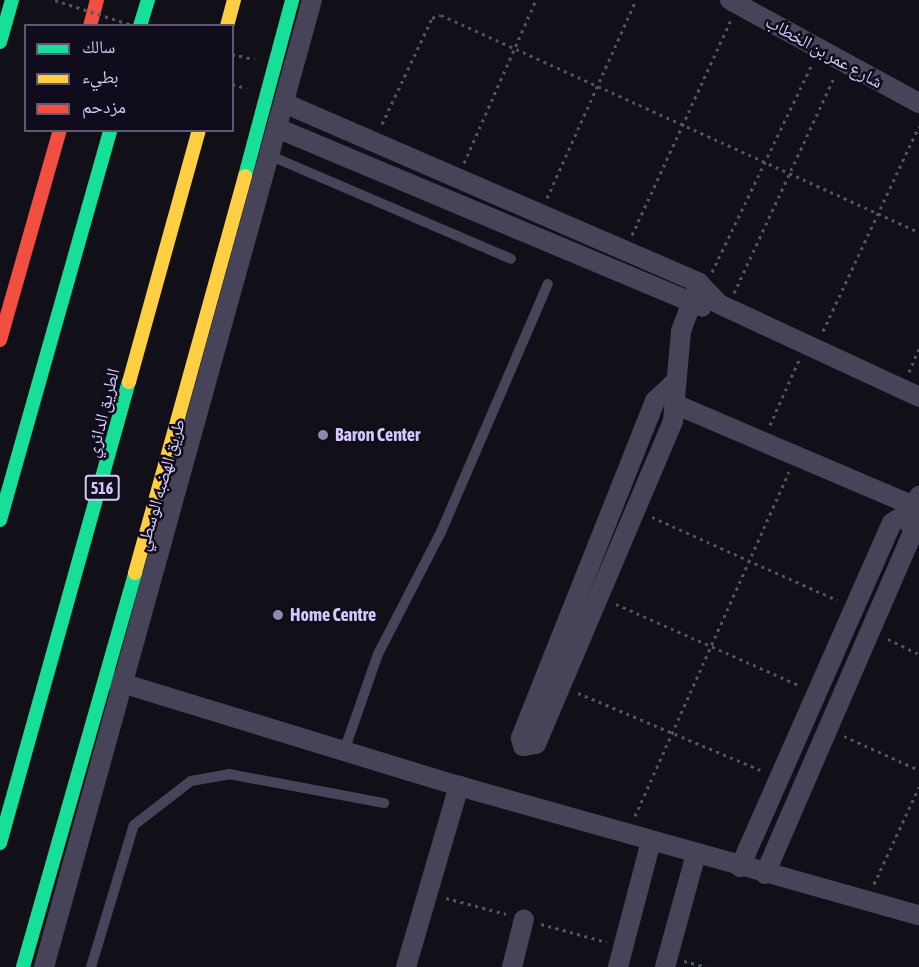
<!DOCTYPE html>
<meta charset="utf-8">
<style>
body{margin:0}
#map{position:relative;width:919px;height:967px;overflow:hidden;background:#111018;font-family:"Asap Condensed","Noto Naskh Arabic",sans-serif}
div>[style]{position:absolute}
.path>*{height:3px;margin-top:-1.5px;transform-origin:0;background:repeating-linear-gradient(90deg,#4c5764 0 3px,transparent 0 7.5px)}
.lane>*{height:10px;margin:-5px;padding:0 5px;transform-origin:5px;border-radius:5px;background:#474459}
.street>*{height:20px;margin:-10px;padding:0 10px;transform-origin:10px;border-radius:10px;background:#474459}
.fast>*{height:14px;margin:-7px;padding:0 7px;transform-origin:7px;border-radius:7px;background:#16e098}
.slow>*{height:14px;margin:-7px;padding:0 7px;transform-origin:7px;border-radius:7px;background:#ffcf43}
.jam>*{height:14px;margin:-7px;padding:0 7px;transform-origin:7px;border-radius:7px;background:#f24e42}
.path-bridge>*{height:3px;margin-top:-1.5px;transform-origin:0;background:repeating-linear-gradient(90deg,#4c5764 0 3px,transparent 0 7.5px)}
.dots>*{width:16px;height:16px;translate:-50% -50%;box-sizing:border-box;border:3px solid #100c1b;border-radius:50%}
span{translate:-50% -50%;white-space:nowrap;text-align:center;line-height:1.15;-webkit-text-stroke:5px #100c1b;paint-order:stroke}
.shield-label span{padding:2px 4px;background:#100c1b;border:2px solid;border-radius:4px;-webkit-text-stroke-width:0}
.shield-label{font-size:16px;color:#d5c9fc;font-weight:700}
.street-label{font-size:18px;color:#d5c9fc}
.poi-label{font-size:18px;color:#d5c9fc;font-weight:700}
.left{translate:0 -50%;text-align:left}
.legend{position:absolute;left:24px;top:24px;width:210px;height:108px;box-sizing:border-box;background:#100c1b;border:2px solid #5f5875;margin:0;padding:8px 10px;list-style:none;font-size:18px;color:#d5c9fc}
.legend li{display:flex;align-items:center;gap:12px;height:30px}
.legend b{width:30px;border:2px solid #5f5875}
</style>
<div id="map">
<div class="path">
<div style="left:232px;top:54px;width:23px;rotate:13deg"></div>
<div style="left:232px;top:84px;width:15px;rotate:16deg"></div>
<div style="left:382px;top:124px;width:117px;rotate:-64.7deg"></div>
<div style="left:432px;top:18px;width:9px;rotate:-18deg"></div>
<div style="left:441px;top:15px;width:525px;rotate:24.42deg"></div>
<div style="left:464px;top:163px;width:178px;rotate:-66.2deg"></div>
<div style="left:547px;top:198px;width:217px;rotate:-65.8deg"></div>
<div style="left:632px;top:235px;width:237px;rotate:-65.3deg"></div>
<div style="left:712px;top:272px;width:231px;rotate:-64.3deg"></div>
<div style="left:734px;top:293px;width:237px;rotate:-65.1deg"></div>
<div style="left:823px;top:331px;width:226px;rotate:-64.9deg"></div>
<div style="left:909px;top:372px;width:25px;rotate:-67deg"></div>
<div style="left:770px;top:425px;width:71px;rotate:-66deg"></div>
<div style="left:652px;top:517px;width:203px;rotate:24.2deg"></div>
<div style="left:616px;top:604px;width:200px;rotate:23.9deg"></div>
<div style="left:888px;top:639px;width:34px;rotate:26deg"></div>
<div style="left:578px;top:693px;width:201px;rotate:22.9deg"></div>
<div style="left:844px;top:736px;width:82px;rotate:24.4deg"></div>
<div style="left:635px;top:816px;width:377px;rotate:-65.9deg"></div>
<div style="left:874px;top:884px;width:107px;rotate:-65.1deg"></div>
<div style="left:446px;top:898px;width:62px;rotate:14.9deg"></div>
<div style="left:541px;top:924px;width:68px;rotate:15.3deg"></div>
<div style="left:684px;top:961px;width:23px;rotate:15deg"></div>
</div>
<div class="lane">
<div style="left:271px;top:156px;width:261px;rotate:23.2deg"></div>
<div style="left:344px;top:751px;width:103px;rotate:-70.7deg"></div>
<div style="left:378px;top:654px;width:137px;rotate:-62.7deg"></div>
<div style="left:441px;top:532px;width:270px;rotate:-66.7deg"></div>
<div style="left:91px;top:967px;width:148px;rotate:-73.2deg"></div>
<div style="left:134px;top:825px;width:72px;rotate:-37.7deg"></div>
<div style="left:191px;top:781px;width:39px;rotate:-10deg"></div>
<div style="left:229px;top:774px;width:158px;rotate:10.6deg"></div>
</div>
<div class="street">
<div style="left:730px;top:0;width:215px;rotate:28.6deg"></div>
<div style="left:284px;top:103px;width:452px;rotate:23.4deg"></div>
<div style="left:699px;top:283px;width:29px;rotate:46deg"></div>
<div style="left:719px;top:304px;width:221px;rotate:24.9deg"></div>
<div style="left:277px;top:128px;width:461px;rotate:22.8deg"></div>
<div style="left:674px;top:383px;width:26px;rotate:137deg"></div>
<div style="left:655px;top:401px;width:363px;rotate:111.7deg"></div>
<div style="left:521px;top:738px;width:8px;rotate:76deg"></div>
<div style="left:523px;top:746px;width:13px;rotate:-9deg"></div>
<div style="left:536px;top:744px;width:351px;rotate:-67deg"></div>
<div style="left:673px;top:421px;width:90px;rotate:-84.9deg"></div>
<div style="left:681px;top:331px;width:51px;rotate:-69.4deg"></div>
<div style="left:677px;top:405px;width:258px;rotate:23.1deg"></div>
<div style="left:115px;top:681px;width:360px;rotate:17deg"></div>
<div style="left:459px;top:786px;width:478px;rotate:15.7deg"></div>
<div style="left:740px;top:867px;width:376px;rotate:-66.2deg"></div>
<div style="left:892px;top:523px;width:24px;rotate:-33deg"></div>
<div style="left:765px;top:874px;width:369px;rotate:-66.6deg"></div>
<div style="left:912px;top:535px;width:25px;rotate:-90deg"></div>
<div style="left:912px;top:510px;width:16px;rotate:-63deg"></div>
<div style="left:44px;top:967px;width:1003px;rotate:-74.51deg"></div>
<div style="left:406px;top:967px;width:189px;rotate:-73.7deg"></div>
<div style="left:512px;top:967px;width:49px;rotate:-76deg"></div>
<div style="left:618px;top:967px;width:130px;rotate:-75.3deg"></div>
<div style="left:665px;top:967px;width:117px;rotate:-74.7deg"></div>
</div>
<div class="fast">
<div style="left:140px;top:26px;width:27px;rotate:-73deg"></div>
<div style="left:0;top:42px;width:44px;rotate:-74.1deg"></div>
<div style="left:245px;top:176px;width:182px;rotate:-75deg"></div>
<div style="left:0;top:520px;width:405px;rotate:-74.2deg"></div>
<div style="left:0;top:843px;width:479px;rotate:-74.4deg"></div>
<div style="left:23px;top:967px;width:410px;rotate:-74.1deg"></div>
</div>
<div class="slow">
<div style="left:227px;top:26px;width:27px;rotate:-75deg"></div>
<div style="left:129px;top:382px;width:262px;rotate:-74.5deg"></div>
<div style="left:135px;top:573px;width:412px;rotate:-74.5deg"></div>
</div>
<div class="jam">
<div style="left:90px;top:26px;width:27px;rotate:-75deg"></div>
<div style="left:0;top:340px;width:218px;rotate:-74.1deg"></div>
</div>
<div class="path-bridge">
<div style="left:55px;top:0;width:84px;rotate:18deg"></div>
</div>
<div class="dots">
<div style="left:323px;top:435px;background:#9088ac"></div>
<div style="left:278px;top:615px;background:#9088ac"></div>
</div>
<div class="shield-label">
<span style="left:102px;top:488px">516</span>
</div>
<div class="street-label">
<span style="left:824px;top:52px;rotate:29deg">شارع عمر بن الخطاب</span>
<span style="left:103px;top:413px;rotate:-76deg">الطريق الدائري</span>
<span style="left:161px;top:485px;rotate:-74deg">طريق الهضبه الوسطي</span>
</div>
<div class="poi-label">
<span class="left" style="left:335px;top:435px">Baron Center</span>
<span class="left" style="left:290px;top:615px">Home Centre</span>
</div>
<ul class="legend">
<li><b style="height:8px;background:#16e098"></b>سالك</li>
<li><b style="height:8px;background:#ffcf43"></b>بطيء</li>
<li><b style="height:8px;background:#f24e42"></b>مزدحم</li>
</ul>
</div>
